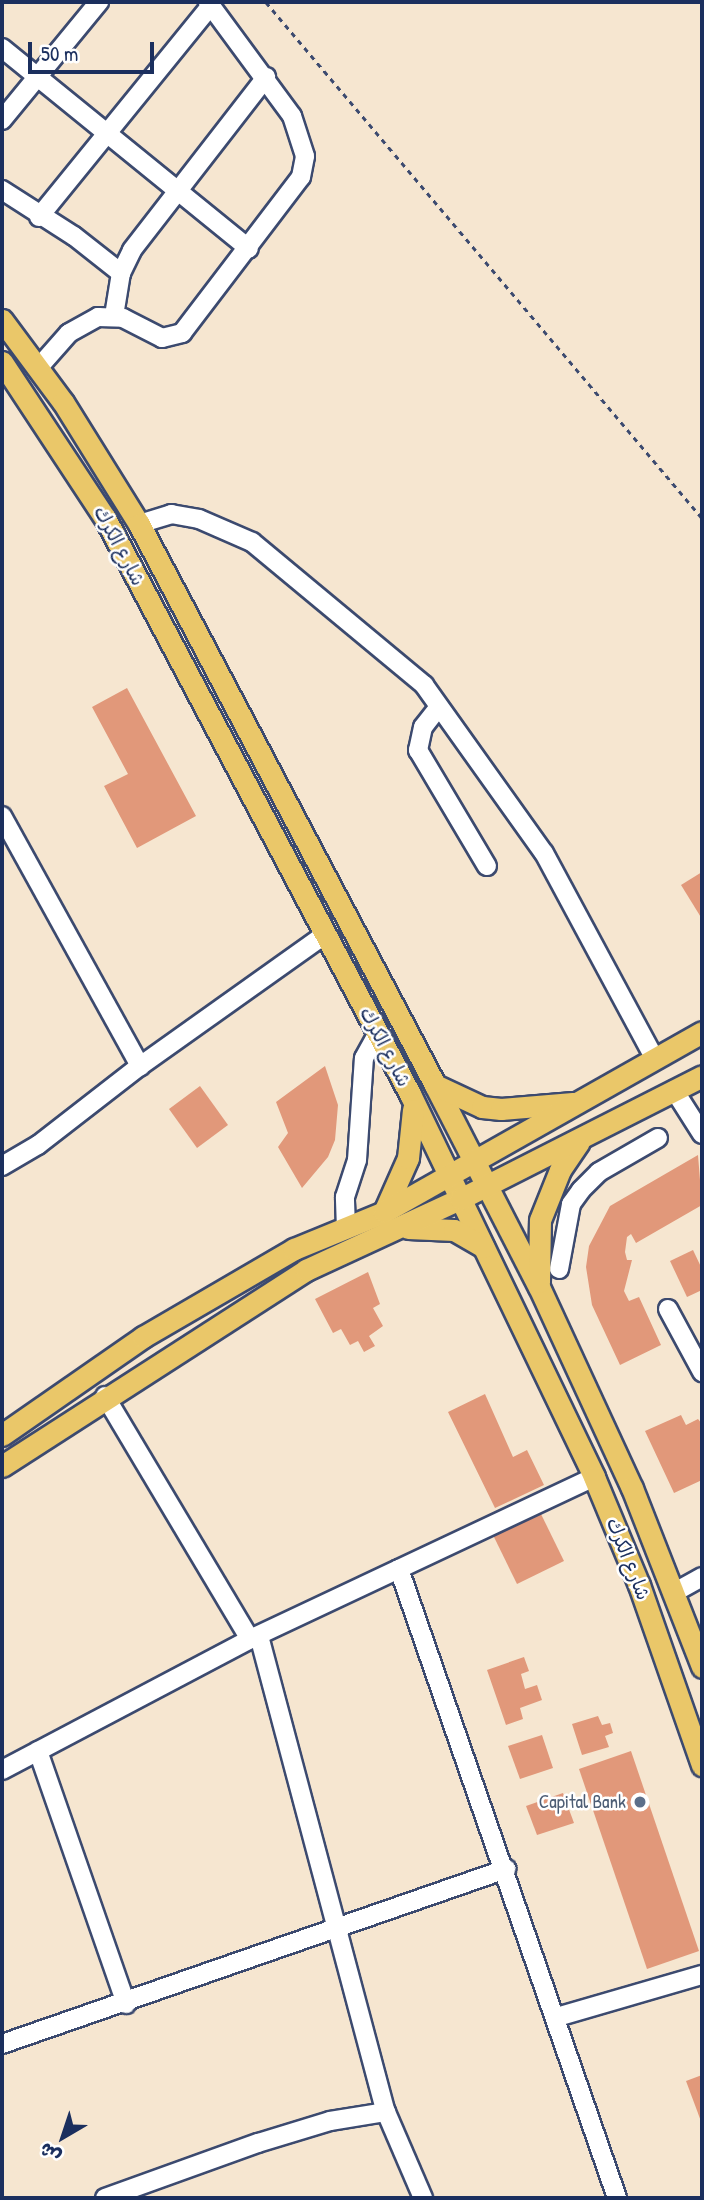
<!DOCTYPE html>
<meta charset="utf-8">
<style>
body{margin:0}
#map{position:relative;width:704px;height:2200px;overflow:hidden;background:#f6e6d0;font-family:"Patrick Hand","Playpen Sans Arabic",sans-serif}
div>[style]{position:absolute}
.building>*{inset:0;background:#e1987a}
.path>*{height:2.5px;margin-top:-1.25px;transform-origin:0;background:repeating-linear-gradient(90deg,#3c4a6f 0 5px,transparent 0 10px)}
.roads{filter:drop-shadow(2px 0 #3c4a6f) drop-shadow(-2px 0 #3c4a6f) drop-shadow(0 2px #3c4a6f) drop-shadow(0 -2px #3c4a6f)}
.minor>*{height:18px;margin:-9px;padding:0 9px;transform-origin:9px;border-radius:9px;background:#fff}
.major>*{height:21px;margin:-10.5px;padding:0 10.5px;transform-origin:10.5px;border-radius:10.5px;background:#eac769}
.dots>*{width:19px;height:19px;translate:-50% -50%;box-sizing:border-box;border:4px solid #fff;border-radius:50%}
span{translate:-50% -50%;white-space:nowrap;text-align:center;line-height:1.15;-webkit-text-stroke:5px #fff;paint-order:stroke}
.street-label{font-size:19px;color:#1b2f5e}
.service-label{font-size:19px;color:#4e5e75}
.right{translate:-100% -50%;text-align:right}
.frame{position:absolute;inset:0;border:4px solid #1b2f5e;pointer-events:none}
.north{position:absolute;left:28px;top:2102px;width:70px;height:70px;-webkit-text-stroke:5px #fff;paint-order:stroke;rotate:219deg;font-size:19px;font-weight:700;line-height:28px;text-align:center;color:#1b2f5e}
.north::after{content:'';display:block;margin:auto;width:24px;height:32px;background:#1b2f5e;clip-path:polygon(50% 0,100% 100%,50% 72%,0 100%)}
.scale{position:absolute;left:28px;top:42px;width:126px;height:32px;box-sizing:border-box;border:4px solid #1b2f5e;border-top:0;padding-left:9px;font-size:21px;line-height:24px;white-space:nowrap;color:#1b2f5e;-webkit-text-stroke:5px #fff;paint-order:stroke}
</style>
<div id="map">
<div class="building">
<div style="clip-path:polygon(127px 688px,196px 816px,137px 848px,104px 786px,128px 774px,92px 707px)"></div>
<div style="clip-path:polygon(702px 872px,702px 919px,681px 885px)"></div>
<div style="clip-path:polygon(325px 1066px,338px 1105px,335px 1140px,328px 1157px,302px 1188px,278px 1147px,288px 1133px,276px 1102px)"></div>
<div style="clip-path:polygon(200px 1086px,228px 1125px,197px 1148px,169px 1109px)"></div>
<div style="clip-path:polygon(698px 1155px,702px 1205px,636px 1243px,631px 1234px,627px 1237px,625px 1252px,627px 1260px,632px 1260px,624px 1291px,629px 1301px,639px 1297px,661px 1345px,620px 1365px,592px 1305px,586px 1267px,589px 1246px,610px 1206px)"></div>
<div style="clip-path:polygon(693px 1250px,702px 1269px,702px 1290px,687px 1297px,670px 1261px)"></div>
<div style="clip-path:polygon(368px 1272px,380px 1304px,373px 1308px,383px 1326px,369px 1336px,375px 1346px,364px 1352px,358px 1341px,350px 1345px,341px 1329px,333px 1333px,315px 1299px)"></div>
<div style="clip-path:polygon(485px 1394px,513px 1457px,527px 1450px,544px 1485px,495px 1508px,448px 1412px)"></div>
<div style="clip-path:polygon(681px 1415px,686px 1425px,698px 1419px,702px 1424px,702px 1480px,674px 1493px,645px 1431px)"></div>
<div style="clip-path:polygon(540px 1512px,564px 1561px,517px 1584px,493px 1535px)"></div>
<div style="clip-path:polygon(524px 1657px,529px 1671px,521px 1674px,525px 1689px,537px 1685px,542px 1700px,520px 1708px,523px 1719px,506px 1725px,487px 1670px)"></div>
<div style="clip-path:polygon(598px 1716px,602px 1725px,610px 1723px,613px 1733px,605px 1736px,609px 1747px,582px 1755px,572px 1724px)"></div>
<div style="clip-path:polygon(542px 1735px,553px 1768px,520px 1779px,508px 1746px)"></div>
<div style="clip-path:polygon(631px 1751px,699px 1951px,647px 1969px,579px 1769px)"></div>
<div style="clip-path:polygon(563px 1793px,574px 1823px,537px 1835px,526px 1806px)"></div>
<div style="clip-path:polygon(702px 2075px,702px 2124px,686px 2081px)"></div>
</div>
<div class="path">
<div style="left:266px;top:2px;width:676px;rotate:49.8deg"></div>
</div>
<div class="roads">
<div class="minor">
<div style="left:2px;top:48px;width:318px;rotate:39.1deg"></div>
<div style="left:2px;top:120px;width:153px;rotate:-50.6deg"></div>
<div style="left:2px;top:190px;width:85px;rotate:32.6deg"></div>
<div style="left:74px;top:236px;width:60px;rotate:38.2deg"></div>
<div style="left:39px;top:217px;width:273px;rotate:-50.9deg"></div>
<div style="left:114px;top:316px;width:44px;rotate:-80.8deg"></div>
<div style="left:121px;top:273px;width:25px;rotate:-64deg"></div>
<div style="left:132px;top:250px;width:219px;rotate:-52.2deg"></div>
<div style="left:39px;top:367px;width:45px;rotate:-48.6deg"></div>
<div style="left:69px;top:333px;width:33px;rotate:-29deg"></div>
<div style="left:98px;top:317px;width:25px;rotate:2deg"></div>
<div style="left:123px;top:318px;width:44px;rotate:27.1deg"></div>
<div style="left:162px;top:338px;width:21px;rotate:-14deg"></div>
<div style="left:182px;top:333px;width:196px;rotate:-52.7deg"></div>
<div style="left:301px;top:177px;width:21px;rotate:-79deg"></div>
<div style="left:305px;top:156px;width:42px;rotate:-108deg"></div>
<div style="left:292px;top:116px;width:142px;rotate:-126.4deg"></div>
<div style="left:139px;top:524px;width:34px;rotate:-17deg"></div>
<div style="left:171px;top:514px;width:28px;rotate:10deg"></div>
<div style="left:199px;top:519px;width:58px;rotate:23.5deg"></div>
<div style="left:252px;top:542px;width:224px;rotate:39.7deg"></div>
<div style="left:424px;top:685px;width:206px;rotate:54.5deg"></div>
<div style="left:544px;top:853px;width:234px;rotate:61.7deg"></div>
<div style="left:438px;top:708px;width:24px;rotate:128deg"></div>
<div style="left:423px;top:727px;width:24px;rotate:102deg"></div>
<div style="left:418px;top:750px;width:135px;rotate:59.3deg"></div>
<div style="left:2px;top:816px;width:286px;rotate:61.1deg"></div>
<div style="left:674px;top:1090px;width:52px;rotate:57.5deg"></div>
<div style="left:2px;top:1166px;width:42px;rotate:-30.3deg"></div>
<div style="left:38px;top:1145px;width:129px;rotate:-37.8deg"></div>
<div style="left:140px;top:1066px;width:228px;rotate:-35.4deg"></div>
<div style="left:346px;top:1229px;width:32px;rotate:-92deg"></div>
<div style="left:345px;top:1197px;width:39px;rotate:-72deg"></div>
<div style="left:357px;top:1160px;width:102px;rotate:-86.1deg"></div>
<div style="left:364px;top:1058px;width:26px;rotate:-61deg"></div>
<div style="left:559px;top:1269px;width:66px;rotate:-79.5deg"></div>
<div style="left:571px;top:1204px;width:17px;rotate:-54deg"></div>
<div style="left:581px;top:1190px;width:25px;rotate:-45deg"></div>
<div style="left:599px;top:1172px;width:68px;rotate:-30deg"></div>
<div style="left:668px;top:1309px;width:72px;rotate:61.6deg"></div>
<div style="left:105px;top:1396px;width:283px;rotate:59.2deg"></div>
<div style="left:399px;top:1569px;width:666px;rotate:70.88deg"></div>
<div style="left:675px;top:1592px;width:31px;rotate:-29deg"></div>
<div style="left:259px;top:1636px;width:493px;rotate:75.1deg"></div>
<div style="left:386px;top:2112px;width:94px;rotate:66.7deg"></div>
<div style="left:38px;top:1751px;width:268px;rotate:70.8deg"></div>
<div style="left:2px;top:1770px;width:280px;rotate:-27.8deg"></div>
<div style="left:250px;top:1639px;width:380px;rotate:-25.2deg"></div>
<div style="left:557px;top:2017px;width:151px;rotate:-16.2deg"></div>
<div style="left:2px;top:2044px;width:534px;rotate:-19.15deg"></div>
<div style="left:105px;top:2198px;width:163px;rotate:-19.8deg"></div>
<div style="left:258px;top:2143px;width:75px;rotate:-17deg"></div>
<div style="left:330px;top:2121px;width:57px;rotate:-9.1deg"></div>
</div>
<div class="major">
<div style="left:2px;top:320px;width:102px;rotate:53.4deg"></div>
<div style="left:63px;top:402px;width:144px;rotate:58.1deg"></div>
<div style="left:139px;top:524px;width:634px;rotate:62.18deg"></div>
<div style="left:435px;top:1085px;width:227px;rotate:62.8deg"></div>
<div style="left:539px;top:1287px;width:221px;rotate:65.2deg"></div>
<div style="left:632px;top:1488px;width:192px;rotate:68.6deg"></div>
<div style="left:2px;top:362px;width:187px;rotate:56.6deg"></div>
<div style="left:105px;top:518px;width:652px;rotate:62.1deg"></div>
<div style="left:410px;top:1094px;width:425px;rotate:64.3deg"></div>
<div style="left:594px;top:1477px;width:117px;rotate:67.4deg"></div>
<div style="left:639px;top:1585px;width:191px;rotate:70.7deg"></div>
<div style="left:435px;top:1085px;width:52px;rotate:25.1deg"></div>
<div style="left:482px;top:1107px;width:19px;rotate:6deg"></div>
<div style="left:501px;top:1109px;width:72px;rotate:-4.8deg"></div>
<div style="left:384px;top:1212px;width:59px;rotate:-66deg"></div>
<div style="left:408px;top:1158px;width:48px;rotate:-84.1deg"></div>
<div style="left:408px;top:1228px;width:46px;rotate:2.5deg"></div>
<div style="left:454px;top:1230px;width:34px;rotate:30deg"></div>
<div style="left:539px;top:1282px;width:62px;rotate:-89.1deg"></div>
<div style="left:540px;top:1220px;width:54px;rotate:-68.2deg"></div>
<div style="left:560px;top:1170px;width:34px;rotate:-56deg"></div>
<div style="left:2px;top:1435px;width:172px;rotate:-34.8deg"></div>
<div style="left:143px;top:1337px;width:175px;rotate:-30.2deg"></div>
<div style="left:294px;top:1249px;width:97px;rotate:-22.3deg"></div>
<div style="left:384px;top:1212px;width:365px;rotate:-29.5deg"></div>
<div style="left:2px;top:1466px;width:362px;rotate:-32.8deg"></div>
<div style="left:306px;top:1270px;width:170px;rotate:-24.8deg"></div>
<div style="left:460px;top:1199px;width:271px;rotate:-26.9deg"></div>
</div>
</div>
<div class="dots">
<div style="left:640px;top:1802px;background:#5c6f8a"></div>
</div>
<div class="street-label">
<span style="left:119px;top:546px;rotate:62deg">شارع الكرك</span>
<span style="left:385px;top:1047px;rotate:62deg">شارع الكرك</span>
<span style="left:628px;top:1559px;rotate:68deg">شارع الكرك</span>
</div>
<div class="service-label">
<span class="right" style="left:626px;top:1802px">Capital Bank</span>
</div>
<div class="frame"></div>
<div class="north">ش</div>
<div class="scale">50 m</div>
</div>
